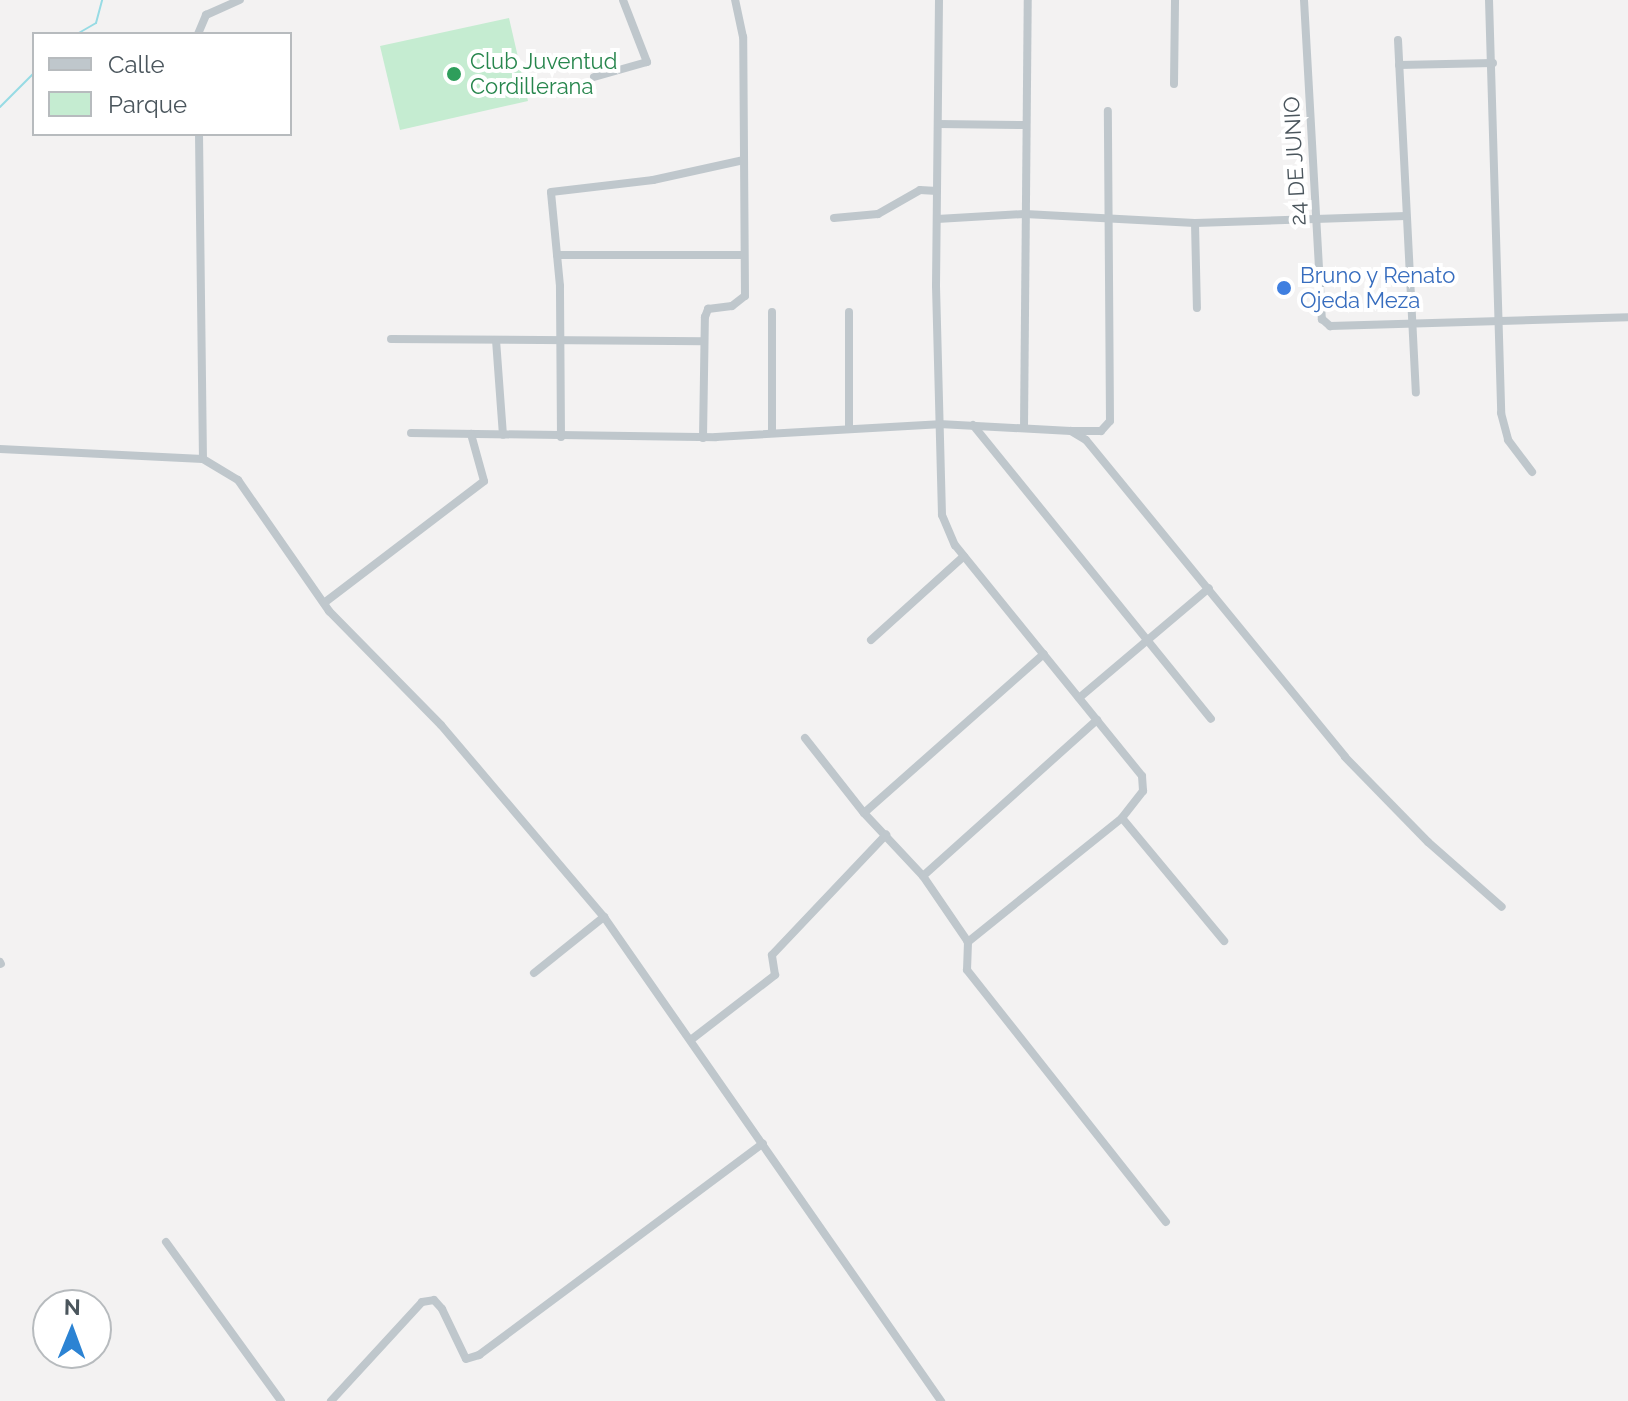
<!DOCTYPE html>
<style>
body{margin:0}
#map{position:relative;width:1628px;height:1401px;overflow:hidden;background:#f3f2f2;font-family:Raleway,sans-serif}
div>[style]{position:absolute}
.green>*{inset:0;background:#c5ecd1}
.stream>*{height:2px;margin:-1px;padding:0 1px;transform-origin:1px;border-radius:1px;background:#97dbe4}
.street>*{height:8px;margin:-4px;padding:0 4px;transform-origin:4px;border-radius:4px;background:#bfc7cc}
.dots>*{width:22px;height:22px;translate:-50% -50%;box-sizing:border-box;border:4px solid #fff;border-radius:50%}
span{translate:-50% -50%;white-space:nowrap;text-align:center;line-height:1.15;-webkit-text-stroke:8px #fff;paint-order:stroke}
.leisure-label{font-size:22px;color:#27864d}
.left{translate:0 -50%;text-align:left}
.street-label{font-size:22px;color:#4b565d}
.shop-label{font-size:22px;color:#366cbe}
.legend{position:absolute;left:32px;top:32px;width:260px;height:104px;box-sizing:border-box;background:#fff;border:2px solid #b7bbbe;margin:0;padding:10px 14px;list-style:none;font-size:24px;color:#4b565d}
.legend li{display:flex;align-items:center;gap:16px;height:40px}
.legend b{width:40px;border:2px solid #b7bbbe}
.north{position:absolute;left:32px;top:1289px;width:80px;height:80px;box-sizing:border-box;background:#fff;border:2px solid #b7bbbe;border-radius:50%;rotate:1deg;font-size:22px;font-weight:700;line-height:32px;text-align:center;color:#4b565d}
.north::after{content:'';display:block;margin:auto;width:28px;height:36px;background:#2c83d3;clip-path:polygon(50% 0,100% 100%,50% 72%,0 100%)}
</style>
<div id="map">
<div class="green">
<div style="clip-path:polygon(509px 18px,528px 101px,400px 130px,380px 46px)"></div>
</div>
<div class="stream">
<div style="left:77px;top:34px;width:22px;rotate:-30deg"></div>
<div style="left:96px;top:23px;width:24px;rotate:-75deg"></div>
<div style="left:0;top:107px;width:48px;rotate:-45deg"></div>
</div>
<div class="street">
<div style="left:939px;top:0;width:286px;rotate:90.6deg"></div>
<div style="left:936px;top:286px;width:229px;rotate:88.5deg"></div>
<div style="left:942px;top:515px;width:33px;rotate:67deg"></div>
<div style="left:955px;top:545px;width:297px;rotate:51deg"></div>
<div style="left:1142px;top:776px;width:15px;rotate:86deg"></div>
<div style="left:1143px;top:791px;width:34px;rotate:128deg"></div>
<div style="left:1122px;top:818px;width:198px;rotate:141.2deg"></div>
<div style="left:1304px;top:0;width:320px;rotate:86.8deg"></div>
<div style="left:1322px;top:319px;width:11px;rotate:41deg"></div>
<div style="left:1330px;top:326px;width:298px;rotate:-1.7deg"></div>
<div style="left:1489px;top:0;width:413px;rotate:88.3deg"></div>
<div style="left:1501px;top:413px;width:28px;rotate:75deg"></div>
<div style="left:1508px;top:440px;width:40px;rotate:53deg"></div>
<div style="left:198px;top:34px;width:21px;rotate:-67deg"></div>
<div style="left:206px;top:15px;width:37px;rotate:-24deg"></div>
<div style="left:1398px;top:40px;width:353px;rotate:87.1deg"></div>
<div style="left:1399px;top:65px;width:94px;rotate:-1.2deg"></div>
<div style="left:594px;top:77px;width:55px;rotate:-15.8deg"></div>
<div style="left:647px;top:62px;width:66px;rotate:-111.2deg"></div>
<div style="left:1174px;top:84px;width:84px;rotate:-89.3deg"></div>
<div style="left:938px;top:124px;width:88px;rotate:0.7deg"></div>
<div style="left:199px;top:134px;width:325px;rotate:89.3deg"></div>
<div style="left:834px;top:218px;width:44px;rotate:-5.2deg"></div>
<div style="left:878px;top:214px;width:48px;rotate:-29.7deg"></div>
<div style="left:920px;top:190px;width:17px;rotate:3deg"></div>
<div style="left:937px;top:219px;width:88px;rotate:-3.3deg"></div>
<div style="left:1025px;top:214px;width:170px;rotate:3deg"></div>
<div style="left:1195px;top:223px;width:211px;rotate:-1.9deg"></div>
<div style="left:1195px;top:223px;width:85px;rotate:88.7deg"></div>
<div style="left:557px;top:255px;width:187px"></div>
<div style="left:391px;top:339px;width:313px;rotate:0.4deg"></div>
<div style="left:496px;top:340px;width:95px;rotate:85.8deg"></div>
<div style="left:973px;top:425px;width:378px;rotate:51deg"></div>
<div style="left:1024px;top:428px;width:428px;rotate:-89.5deg"></div>
<div style="left:849px;top:429px;width:117px;rotate:-90deg"></div>
<div style="left:1072px;top:431px;width:29px"></div>
<div style="left:1101px;top:431px;width:13px;rotate:-48deg"></div>
<div style="left:1110px;top:421px;width:310px;rotate:-90.4deg"></div>
<div style="left:411px;top:433px;width:305px;rotate:0.8deg"></div>
<div style="left:716px;top:437px;width:223px;rotate:-3.3deg"></div>
<div style="left:939px;top:424px;width:132px;rotate:3deg"></div>
<div style="left:1071px;top:431px;width:17px;rotate:31deg"></div>
<div style="left:1086px;top:440px;width:409px;rotate:50.7deg"></div>
<div style="left:1345px;top:757px;width:119px;rotate:45.7deg"></div>
<div style="left:1428px;top:842px;width:98px;rotate:41.3deg"></div>
<div style="left:772px;top:433px;width:121px;rotate:-90deg"></div>
<div style="left:561px;top:437px;width:151px;rotate:-90.4deg"></div>
<div style="left:560px;top:286px;width:94px;rotate:-95.5deg"></div>
<div style="left:551px;top:192px;width:103px;rotate:-6.7deg"></div>
<div style="left:653px;top:180px;width:93px;rotate:-12.4deg"></div>
<div style="left:703px;top:438px;width:121px;rotate:-89.1deg"></div>
<div style="left:705px;top:317px;width:9px;rotate:-69deg"></div>
<div style="left:708px;top:309px;width:24px;rotate:-7deg"></div>
<div style="left:732px;top:306px;width:16px;rotate:-38deg"></div>
<div style="left:745px;top:296px;width:259px;rotate:-90.4deg"></div>
<div style="left:743px;top:37px;width:38px;rotate:-102deg"></div>
<div style="left:0;top:449px;width:203px;rotate:2.8deg"></div>
<div style="left:203px;top:459px;width:41px;rotate:31deg"></div>
<div style="left:238px;top:480px;width:160px;rotate:55.2deg"></div>
<div style="left:329px;top:611px;width:160px;rotate:45.5deg"></div>
<div style="left:441px;top:725px;width:252px;rotate:49.7deg"></div>
<div style="left:604px;top:917px;width:590px;rotate:55.15deg"></div>
<div style="left:324px;top:603px;width:201px;rotate:-37.3deg"></div>
<div style="left:484px;top:481px;width:49px;rotate:-105.5deg"></div>
<div style="left:871px;top:640px;width:125px;rotate:-42.1deg"></div>
<div style="left:1079px;top:698px;width:170px;rotate:-40.2deg"></div>
<div style="left:805px;top:738px;width:95px;rotate:51.8deg"></div>
<div style="left:864px;top:813px;width:86px;rotate:46.9deg"></div>
<div style="left:923px;top:876px;width:80px;rotate:55.7deg"></div>
<div style="left:968px;top:942px;width:28px;rotate:92deg"></div>
<div style="left:967px;top:970px;width:321px;rotate:51.7deg"></div>
<div style="left:864px;top:813px;width:240px;rotate:-41.5deg"></div>
<div style="left:1122px;top:818px;width:160px;rotate:50.3deg"></div>
<div style="left:923px;top:876px;width:234px;rotate:-41.9deg"></div>
<div style="left:0;top:962px;width:2px;rotate:63deg"></div>
<div style="left:534px;top:973px;width:90px;rotate:-38.7deg"></div>
<div style="left:692px;top:1039px;width:105px;rotate:-37.6deg"></div>
<div style="left:775px;top:975px;width:20px;rotate:-99deg"></div>
<div style="left:772px;top:955px;width:166px;rotate:-46.5deg"></div>
<div style="left:166px;top:1242px;width:196px;rotate:54.1deg"></div>
<div style="left:331px;top:1401px;width:134px;rotate:-47.4deg"></div>
<div style="left:422px;top:1302px;width:12px;rotate:-9deg"></div>
<div style="left:434px;top:1300px;width:12px;rotate:48deg"></div>
<div style="left:442px;top:1309px;width:55px;rotate:64.4deg"></div>
<div style="left:466px;top:1359px;width:14px;rotate:-17deg"></div>
<div style="left:479px;top:1355px;width:354px;rotate:-36.7deg"></div>
</div>
<div class="dots">
<div style="left:454px;top:74px;background:#2e9e5b"></div>
<div style="left:1284px;top:288px;background:#3f7fe0"></div>
</div>
<div class="leisure-label">
<span class="left" style="left:470px;top:74px">Club Juventud<br>Cordillerana</span>
</div>
<div class="street-label">
<span style="left:1295px;top:161px;rotate:-93deg">24 DE JUNIO</span>
</div>
<div class="shop-label">
<span class="left" style="left:1300px;top:288px">Bruno y Renato<br>Ojeda Meza</span>
</div>
<ul class="legend">
<li><b style="height:10px;background:#bfc7cc"></b>Calle</li>
<li><b style="height:22px;background:#c5ecd1"></b>Parque</li>
</ul>
<div class="north">N</div>
</div>
